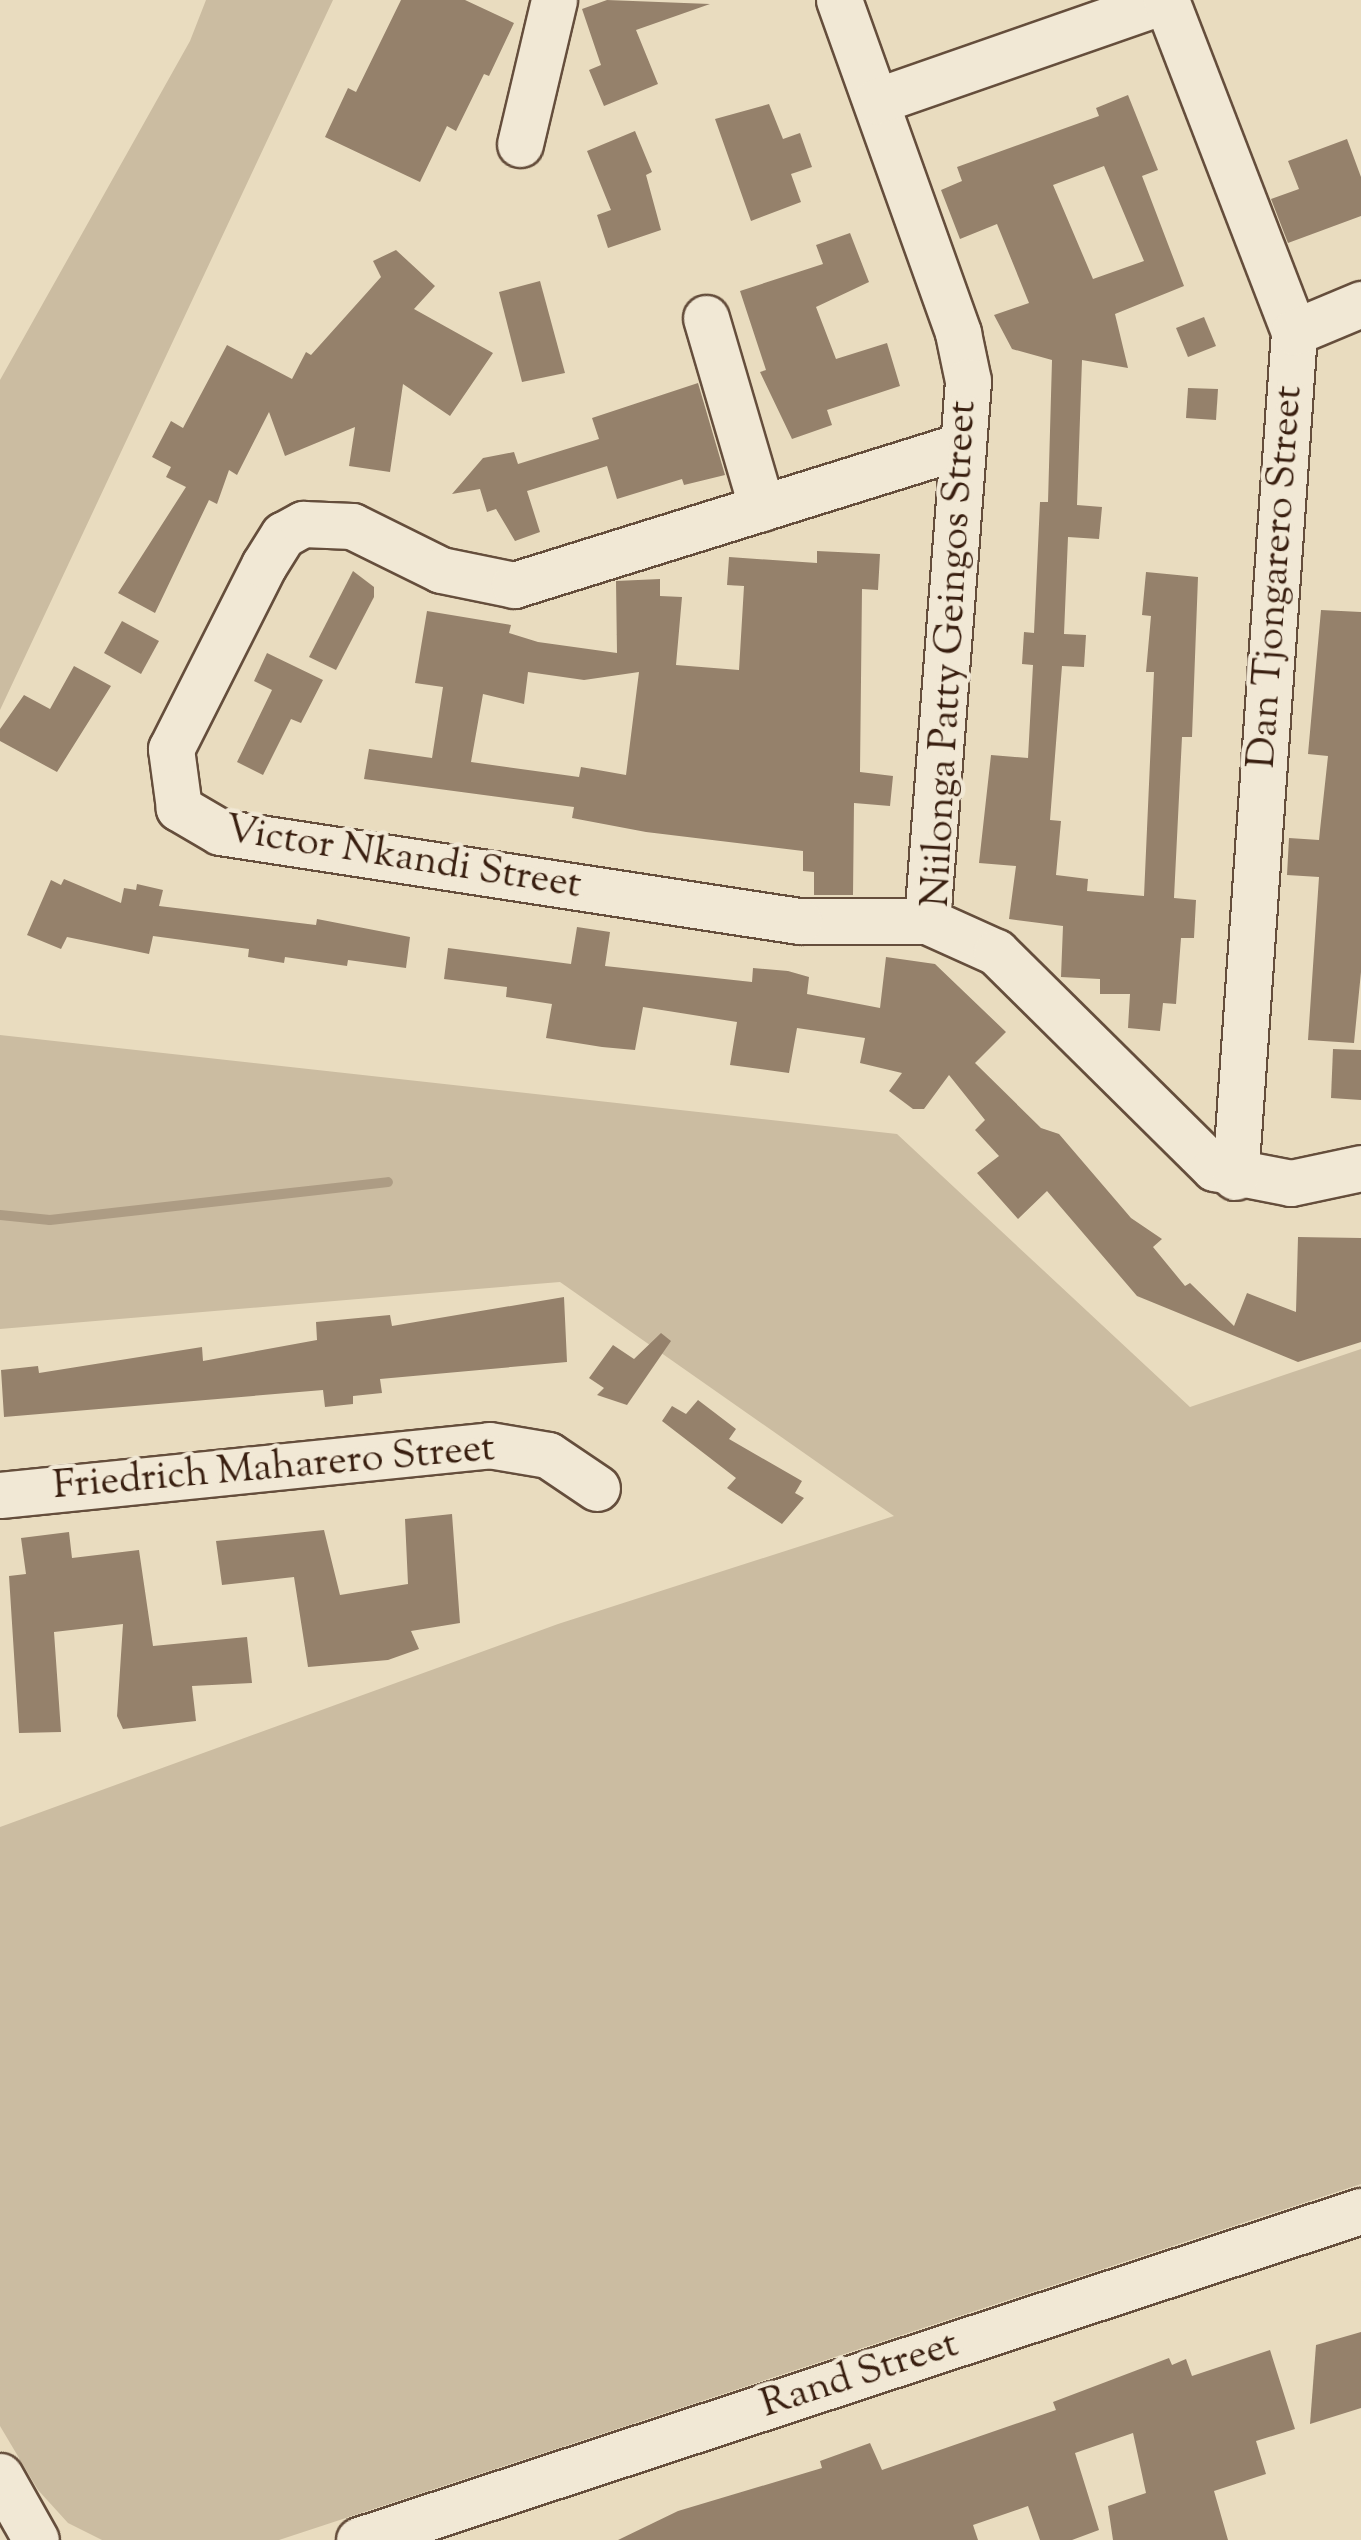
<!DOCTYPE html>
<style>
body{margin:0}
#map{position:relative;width:1361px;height:2540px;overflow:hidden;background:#e9dcbf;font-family:"Sorts Mill Goudy",serif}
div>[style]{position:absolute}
.green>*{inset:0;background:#cbbca1}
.stream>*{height:10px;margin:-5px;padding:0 5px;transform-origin:5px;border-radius:5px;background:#ad9c84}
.building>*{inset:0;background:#95816b}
.roads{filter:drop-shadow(2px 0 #654e3c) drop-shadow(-2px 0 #654e3c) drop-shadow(0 2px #654e3c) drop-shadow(0 -2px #654e3c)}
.minor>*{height:45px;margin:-22.5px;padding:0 22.5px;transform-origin:22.5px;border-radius:22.5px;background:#f1e8d5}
span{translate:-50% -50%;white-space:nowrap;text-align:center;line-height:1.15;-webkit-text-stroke:9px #f1e8d5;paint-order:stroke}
.street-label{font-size:40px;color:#391f10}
</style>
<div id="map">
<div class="green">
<div style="clip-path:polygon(206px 0,333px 0,0 710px,0 380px,190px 41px)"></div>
<div style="clip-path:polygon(0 1035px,897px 1134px,1190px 1407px,1361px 1349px,1361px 2184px,279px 2540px,102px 2540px,68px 2523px,38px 2490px,0 2426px,0 1827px,558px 1624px,894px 1516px,560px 1282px,0 1329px)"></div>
</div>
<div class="stream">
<div style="left:0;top:1215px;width:50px;rotate:5.7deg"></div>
<div style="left:50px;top:1220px;width:340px;rotate:-6.4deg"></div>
</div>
<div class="building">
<div style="clip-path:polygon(401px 0,465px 0,514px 23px,489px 76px,484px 74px,456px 131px,447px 126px,420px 182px,325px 137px,348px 88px,356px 92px)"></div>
<div style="clip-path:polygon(607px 0,710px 4px,636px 30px,658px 84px,604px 106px,589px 70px,601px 65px,582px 9px)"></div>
<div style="clip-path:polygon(evenodd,1128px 95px,1158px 170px,1142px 176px,1184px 286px,1115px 314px,1128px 368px,1082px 360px,1077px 505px,1102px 507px,1099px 539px,1068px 537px,1064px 634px,1086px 635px,1084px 667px,1062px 666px,1050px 820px,1061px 821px,1056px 875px,1088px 879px,1087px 891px,1144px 896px,1154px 672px,1146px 672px,1151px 616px,1142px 615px,1146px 572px,1198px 577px,1192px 737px,1182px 737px,1174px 898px,1196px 900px,1194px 938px,1181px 938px,1176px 1004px,1163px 1003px,1160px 1031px,1128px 1028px,1130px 994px,1100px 994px,1100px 979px,1061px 977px,1063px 926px,1009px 919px,1016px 866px,979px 863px,991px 755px,1028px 758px,1033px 665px,1022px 664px,1024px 632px,1034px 633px,1040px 502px,1048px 502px,1052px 360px,1012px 349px,994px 315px,1029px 303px,997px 224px,960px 239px,941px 190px,962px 181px,957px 167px,1099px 116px,1096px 108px,1128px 95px,1104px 166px,1144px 261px,1093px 279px,1053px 185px,1104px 166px)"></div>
<div style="clip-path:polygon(769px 104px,783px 139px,800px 133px,812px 167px,791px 174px,801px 202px,751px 221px,715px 119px)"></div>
<div style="clip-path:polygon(635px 131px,652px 172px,646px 175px,661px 230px,608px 248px,597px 215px,611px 210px,587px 151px)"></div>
<div style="clip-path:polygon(1347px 139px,1361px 177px,1361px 216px,1288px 243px,1271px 199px,1299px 189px,1288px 161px)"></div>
<div style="clip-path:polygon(850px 233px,869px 282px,816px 307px,836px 359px,887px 343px,900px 386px,827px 410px,832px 425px,792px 439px,760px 372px,766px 370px,740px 291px,823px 264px,816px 245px)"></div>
<div style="clip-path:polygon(396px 250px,435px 286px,414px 309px,493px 353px,450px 416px,403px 384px,390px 472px,349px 466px,355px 427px,285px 456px,269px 412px,237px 475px,229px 470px,217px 504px,209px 500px,155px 613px,118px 593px,186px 487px,166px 477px,171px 467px,152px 457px,171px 421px,183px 428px,227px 345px,292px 379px,306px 352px,311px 355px,381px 277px,373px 261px)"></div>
<div style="clip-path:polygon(540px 281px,565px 373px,522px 382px,499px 292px)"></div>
<div style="clip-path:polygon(1204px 317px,1216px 346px,1188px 357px,1176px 328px)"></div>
<div style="clip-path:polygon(698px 383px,725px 475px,684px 485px,682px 479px,617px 499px,607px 466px,527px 491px,540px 532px,515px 541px,496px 509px,487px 512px,480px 489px,452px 494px,483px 458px,514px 452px,518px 464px,599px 439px,592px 418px)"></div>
<div style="clip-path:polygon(1188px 388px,1218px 389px,1216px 420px,1186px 418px)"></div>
<div style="clip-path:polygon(evenodd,817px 551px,880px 554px,878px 590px,862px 589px,860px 772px,893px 776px,890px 806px,854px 803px,853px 895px,814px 895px,814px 872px,803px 871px,803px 851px,646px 832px,572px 818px,574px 807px,364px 779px,369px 749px,432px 758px,443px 687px,415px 683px,427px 611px,511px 625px,509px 633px,538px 642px,617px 653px,616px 581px,660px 579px,660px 596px,682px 597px,676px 665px,739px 670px,744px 586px,727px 585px,729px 557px,817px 563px,817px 551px,528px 672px,584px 680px,639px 672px,626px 775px,581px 767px,579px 777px,471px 762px,483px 694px,524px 704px,528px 672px)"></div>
<div style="clip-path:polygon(353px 571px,374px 587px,374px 597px,336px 670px,309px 657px)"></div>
<div style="clip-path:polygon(1321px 610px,1361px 612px,1361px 972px,1354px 1043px,1308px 1040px,1319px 877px,1287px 875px,1289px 838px,1319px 840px,1320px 830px,1328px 756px,1308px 754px)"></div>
<div style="clip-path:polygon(122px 621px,159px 641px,141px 674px,104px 653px)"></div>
<div style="clip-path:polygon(267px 653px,323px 680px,301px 723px,291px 719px,263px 775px,237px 762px,272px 690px,254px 681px)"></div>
<div style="clip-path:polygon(74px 666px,111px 686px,57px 772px,0 741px,0 729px,24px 695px,50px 709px)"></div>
<div style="clip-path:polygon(64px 879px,121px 903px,124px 888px,136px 890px,137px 884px,163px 890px,159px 906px,316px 925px,317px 919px,410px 937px,406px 968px,348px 960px,347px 966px,285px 957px,284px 963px,248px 957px,249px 949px,153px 936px,149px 954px,67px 937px,61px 949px,27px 935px,51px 880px,61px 885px)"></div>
<div style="clip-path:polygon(577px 927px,610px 932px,605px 966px,752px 982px,753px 968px,788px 971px,809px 977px,807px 994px,880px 1008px,886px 957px,935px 964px,1006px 1032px,975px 1063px,1041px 1128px,1059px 1134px,1131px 1218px,1162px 1239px,1153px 1247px,1185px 1286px,1190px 1283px,1234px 1326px,1247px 1293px,1296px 1312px,1298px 1237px,1361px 1238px,1361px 1342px,1298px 1362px,1137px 1296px,1047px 1191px,1018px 1219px,977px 1173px,999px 1156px,975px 1130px,985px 1120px,949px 1075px,924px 1109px,913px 1109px,889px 1091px,902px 1073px,860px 1063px,865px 1038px,797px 1028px,789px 1073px,730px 1065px,737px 1022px,643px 1007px,635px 1050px,602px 1047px,546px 1038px,552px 1004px,506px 997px,507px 987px,444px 979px,448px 948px,571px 964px)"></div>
<div style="clip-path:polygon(1333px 1049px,1361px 1050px,1361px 1100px,1331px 1098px)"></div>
<div style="clip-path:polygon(564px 1297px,567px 1362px,380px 1379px,382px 1393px,353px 1396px,353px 1404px,325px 1407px,323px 1390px,4px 1417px,1px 1370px,38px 1366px,39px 1373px,202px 1347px,203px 1361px,317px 1340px,316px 1322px,390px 1315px,392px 1326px)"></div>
<div style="clip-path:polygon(661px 1333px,671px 1341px,627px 1405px,597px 1395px,604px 1388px,589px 1378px,613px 1345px,634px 1359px)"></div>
<div style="clip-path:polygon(698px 1400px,736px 1429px,729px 1439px,802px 1481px,795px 1493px,804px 1498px,782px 1524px,727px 1488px,736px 1478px,662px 1421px,672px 1406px,686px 1414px)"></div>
<div style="clip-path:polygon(452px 1514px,460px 1623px,411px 1631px,419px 1649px,388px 1660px,308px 1667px,294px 1577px,222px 1585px,216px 1541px,324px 1530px,340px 1595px,408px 1584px,405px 1519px)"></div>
<div style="clip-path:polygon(69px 1532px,72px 1558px,139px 1550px,153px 1646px,247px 1637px,252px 1683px,192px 1686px,196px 1721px,123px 1729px,117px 1716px,123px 1624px,54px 1632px,61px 1732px,19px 1733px,9px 1576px,26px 1574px,21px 1538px)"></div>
<div style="clip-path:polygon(1361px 2332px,1361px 2408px,1310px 2424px,1316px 2345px)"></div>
<div style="clip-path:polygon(1270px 2350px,1295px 2429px,1256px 2441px,1266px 2474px,1214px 2491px,1228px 2540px,1113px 2540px,1108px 2506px,1146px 2493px,1133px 2433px,1075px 2453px,1099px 2530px,1072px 2540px,1040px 2540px,1028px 2506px,973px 2525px,978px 2540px,618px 2540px,678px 2511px,822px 2468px,820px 2461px,870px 2443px,882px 2470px,1056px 2410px,1053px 2402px,1169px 2358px,1172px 2365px,1186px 2359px,1192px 2376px)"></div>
</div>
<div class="roads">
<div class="minor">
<div style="left:839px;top:0;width:354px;rotate:70.3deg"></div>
<div style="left:958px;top:333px;width:49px;rotate:78.2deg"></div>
<div style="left:968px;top:381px;width:542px;rotate:94.34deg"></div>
<div style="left:927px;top:921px;width:76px;rotate:24.2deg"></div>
<div style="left:996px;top:952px;width:307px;rotate:44.7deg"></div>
<div style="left:1214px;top:1168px;width:78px;rotate:11deg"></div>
<div style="left:1291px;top:1183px;width:72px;rotate:-12.1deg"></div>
<div style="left:876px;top:101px;width:307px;rotate:-19.2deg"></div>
<div style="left:1166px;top:0;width:356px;rotate:68.9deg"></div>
<div style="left:1294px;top:332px;width:847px;rotate:93.99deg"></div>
<div style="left:520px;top:144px;width:148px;rotate:-76.7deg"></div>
<div style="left:706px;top:318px;width:198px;rotate:73.6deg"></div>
<div style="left:1294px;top:332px;width:73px;rotate:-22.7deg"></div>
<div style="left:927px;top:921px;width:128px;rotate:180deg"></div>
<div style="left:799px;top:921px;width:586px;rotate:-171.26deg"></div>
<div style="left:220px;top:832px;width:48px;rotate:-149.7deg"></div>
<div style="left:179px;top:808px;width:60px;rotate:-97.7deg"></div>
<div style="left:171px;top:749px;width:206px;rotate:-63.2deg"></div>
<div style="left:264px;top:565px;width:36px;rotate:-58deg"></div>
<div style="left:283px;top:535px;width:23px;rotate:-29deg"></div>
<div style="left:303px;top:524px;width:49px;rotate:2.3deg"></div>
<div style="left:352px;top:526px;width:99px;rotate:26.3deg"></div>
<div style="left:441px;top:570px;width:75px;rotate:11.6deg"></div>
<div style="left:514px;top:585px;width:468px;rotate:-17.3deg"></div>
<div style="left:0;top:1495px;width:492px;rotate:-5.8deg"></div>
<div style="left:489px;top:1445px;width:60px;rotate:9.6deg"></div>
<div style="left:548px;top:1455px;width:59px;rotate:34deg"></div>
<div style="left:0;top:2476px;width:73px;rotate:60.6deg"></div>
<div style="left:359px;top:2540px;width:1055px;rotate:-18.18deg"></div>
</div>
</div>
<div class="street-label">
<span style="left:1277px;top:577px;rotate:-86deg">Dan Tjongarero Street</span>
<span style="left:951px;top:654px;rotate:-87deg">Niilonga Patty Geingos Street</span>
<span style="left:403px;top:859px;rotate:9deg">Victor Nkandi Street</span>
<span style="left:274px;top:1469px;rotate:-5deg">Friedrich Maharero Street</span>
<span style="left:860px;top:2376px;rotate:-18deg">Rand Street</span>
</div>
</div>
